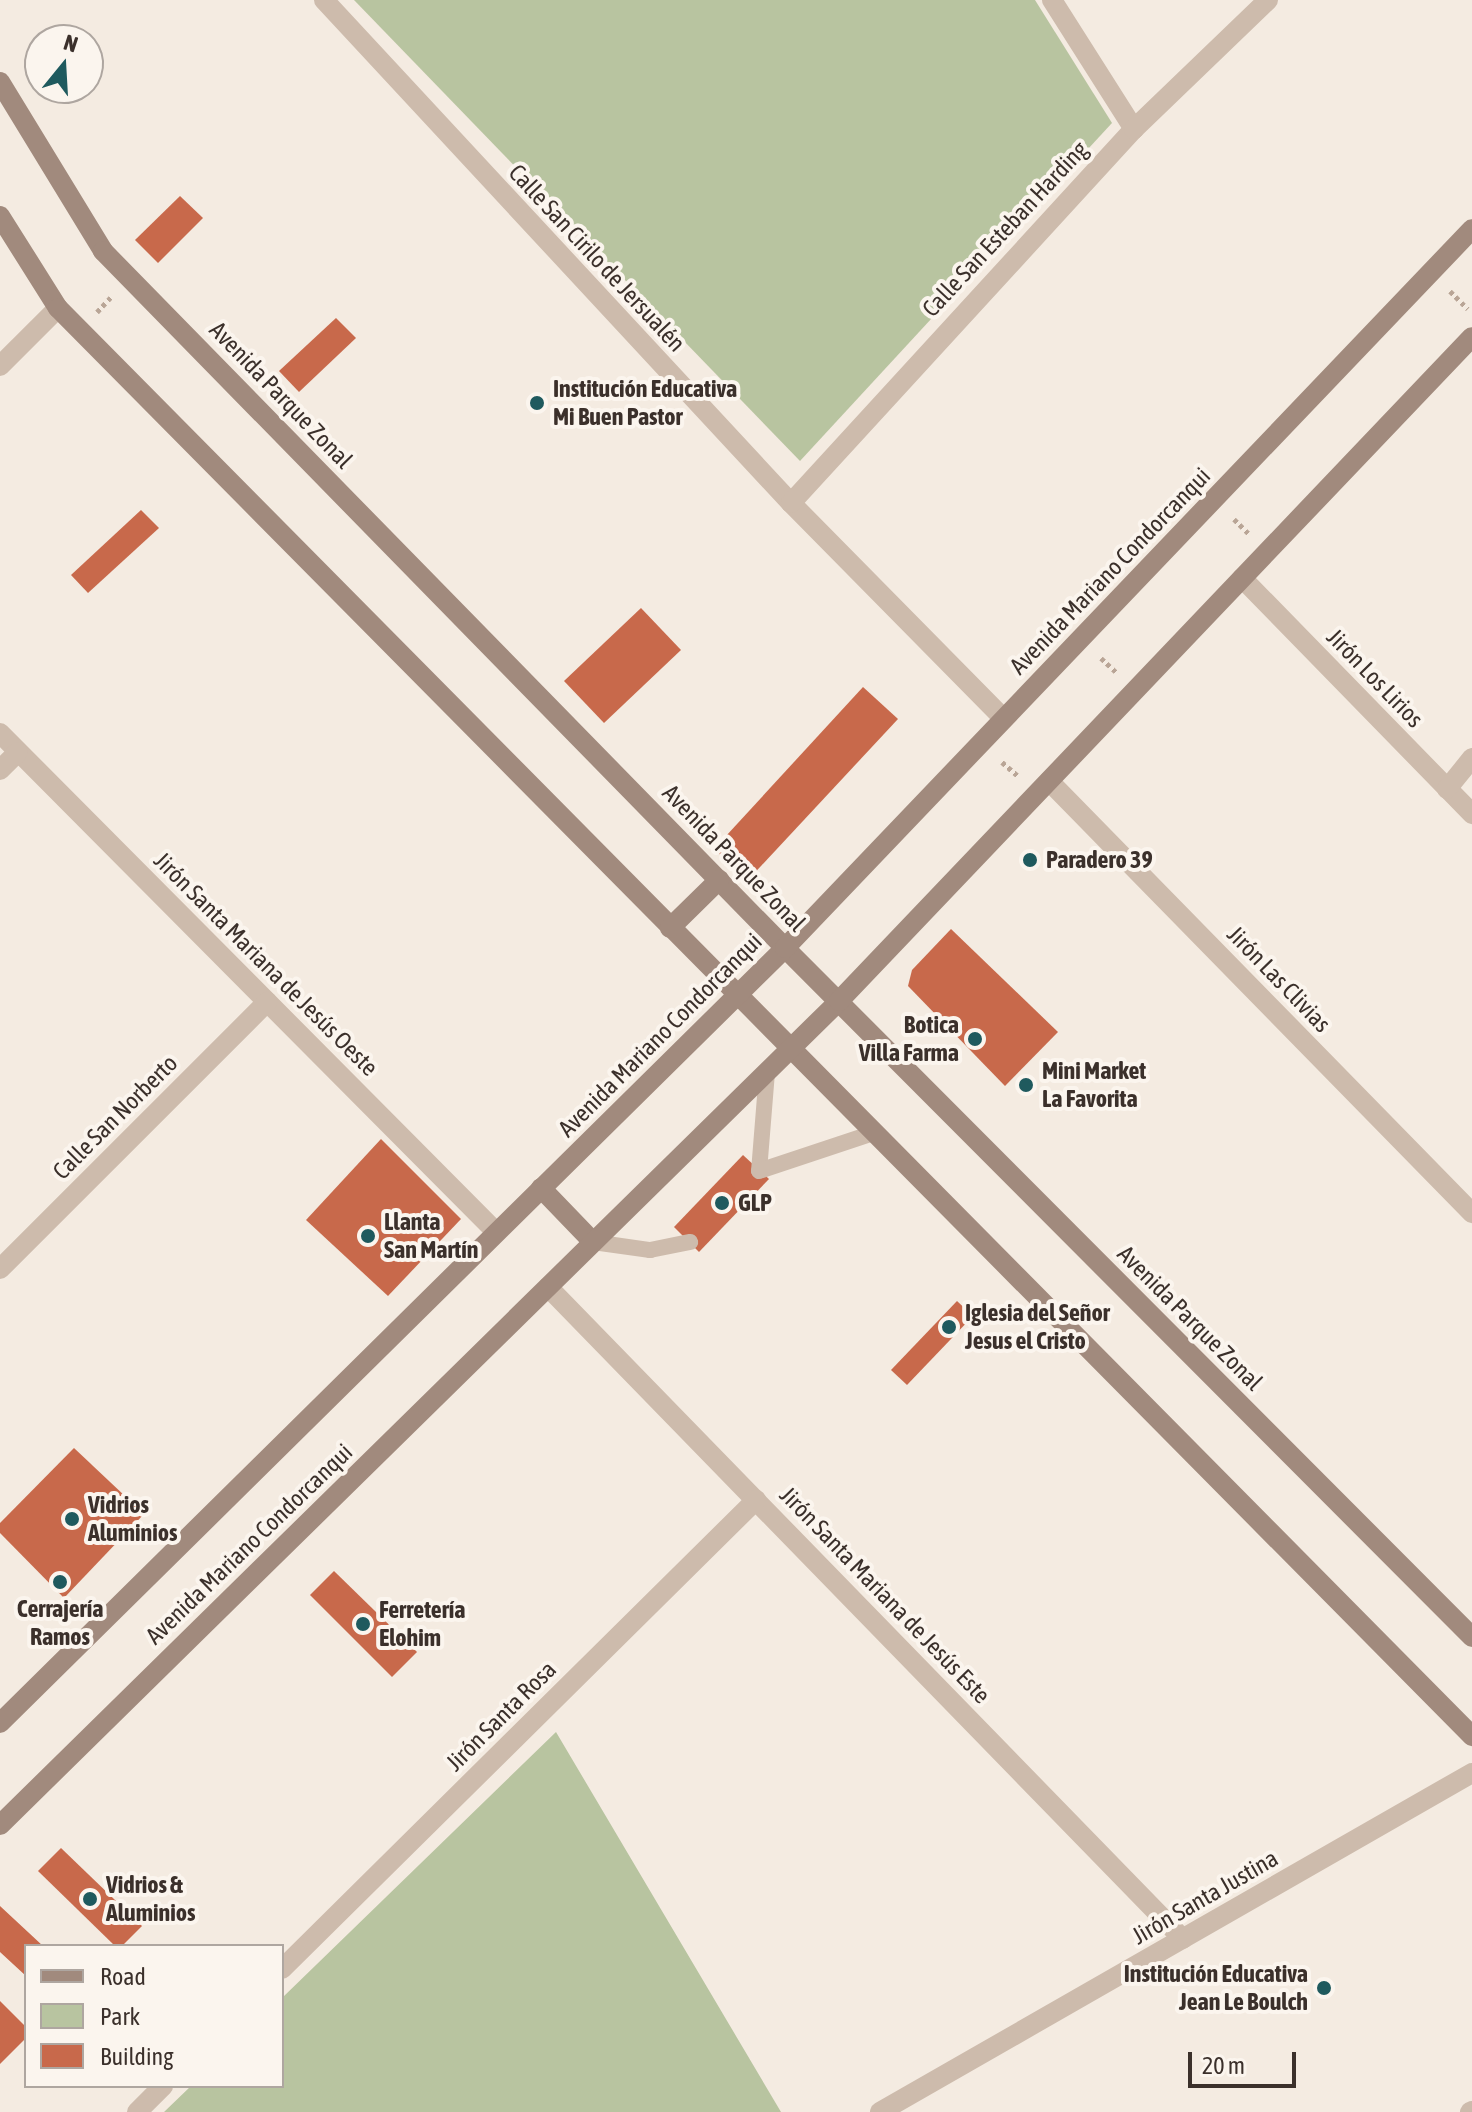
<!DOCTYPE html>
<meta charset="utf-8">
<style>
body{margin:0}
#map{position:relative;width:1472px;height:2112px;overflow:hidden;background:#f4ebe1;font-family:"Asap Condensed",sans-serif}
div>[style]{position:absolute}
.green>*{inset:0;background:#b8c4a0}
.building>*{inset:0;background:#c8694b}
.path>*{height:5px;margin-top:-2.5px;transform-origin:0;background:repeating-linear-gradient(90deg,#b9a596 0 4px,transparent 0 8px)}
.lane>*{height:16px;margin:-8px;padding:0 8px;transform-origin:8px;border-radius:8px;background:#cdbbac}
.street>*{height:20px;margin:-10px;padding:0 10px;transform-origin:10px;border-radius:10px;background:#cdbbac}
.secondary>*{height:20px;margin:-10px;padding:0 10px;transform-origin:10px;border-radius:10px;background:#a18a7d}
.dots>*{width:22px;height:22px;translate:-50% -50%;box-sizing:border-box;border:4px solid #fbf5ee;border-radius:50%}
span{translate:-50% -50%;white-space:nowrap;text-align:center;line-height:1.15;-webkit-text-stroke:8px #fbf5ee;paint-order:stroke}
.street-label{font-size:24px;color:#3b302b}
.poi-label{font-size:24px;color:#3b302b;font-weight:700}
.left{translate:0 -50%;text-align:left}
.right{translate:-100% -50%;text-align:right}
.legend{position:absolute;left:24px;top:1944px;width:260px;height:144px;box-sizing:border-box;background:#fbf5ee;border:2px solid #aea6a0;margin:0;padding:10px 14px;list-style:none;font-size:24px;color:#3b302b}
.legend li{display:flex;align-items:center;gap:16px;height:40px}
.legend b{width:40px;border:2px solid #aea6a0}
.north{position:absolute;left:24px;top:24px;width:80px;height:80px;box-sizing:border-box;background:#fbf5ee;border:2px solid #aea6a0;border-radius:50%;rotate:18deg;font-size:22px;font-weight:700;line-height:32px;text-align:center;color:#3b302b}
.north::after{content:'';display:block;margin:auto;width:28px;height:36px;background:#1f5a5e;clip-path:polygon(50% 0,100% 100%,50% 72%,0 100%)}
.scale{position:absolute;left:1188px;top:2052px;width:108px;height:36px;box-sizing:border-box;border:4px solid #3b302b;border-top:0;padding-left:10px;font-size:24px;line-height:28px;white-space:nowrap;color:#3b302b;-webkit-text-stroke:6px #fbf5ee;paint-order:stroke}
</style>
<div id="map">
<div class="green">
<div style="clip-path:polygon(354px 0,1035px 0,1112px 123px,800px 461px)"></div>
<div style="clip-path:polygon(556px 1732px,781px 2112px,164px 2112px,191px 2086px,282px 2086px,282px 1998px)"></div>
</div>
<div class="building">
<div style="clip-path:polygon(180px 196px,203px 218px,158px 263px,135px 240px)"></div>
<div style="clip-path:polygon(336px 318px,356px 338px,299px 392px,279px 371px)"></div>
<div style="clip-path:polygon(141px 510px,159px 528px,88px 593px,71px 575px)"></div>
<div style="clip-path:polygon(641px 608px,681px 650px,604px 723px,564px 681px)"></div>
<div style="clip-path:polygon(863px 687px,898px 719px,748px 880px,714px 849px)"></div>
<div style="clip-path:polygon(951px 929px,1058px 1032px,1005px 1086px,908px 986px,912px 970px)"></div>
<div style="clip-path:polygon(381px 1139px,461px 1219px,388px 1296px,306px 1220px)"></div>
<div style="clip-path:polygon(743px 1155px,769px 1179px,699px 1252px,674px 1227px)"></div>
<div style="clip-path:polygon(957px 1301px,973px 1316px,907px 1385px,891px 1370px)"></div>
<div style="clip-path:polygon(74px 1448px,144px 1514px,64px 1598px,0 1533px,0 1523px)"></div>
<div style="clip-path:polygon(334px 1571px,417px 1652px,392px 1677px,310px 1595px)"></div>
<div style="clip-path:polygon(61px 1848px,142px 1926px,122px 1946px,115px 1946px,38px 1871px)"></div>
<div style="clip-path:polygon(0 1906px,43px 1946px,26px 1946px,26px 1976px,0 1952px)"></div>
<div style="clip-path:polygon(0 2001px,26px 2027px,26px 2038px,0 2064px)"></div>
</div>
<div class="path">
<div style="left:1450px;top:291px;width:25px;rotate:45deg"></div>
<div style="left:97px;top:312px;width:22px;rotate:-47deg"></div>
<div style="left:1234px;top:519px;width:21px;rotate:45deg"></div>
<div style="left:1101px;top:658px;width:22px;rotate:43deg"></div>
<div style="left:1002px;top:762px;width:23px;rotate:41deg"></div>
</div>
<div class="lane">
<div style="left:767px;top:1072px;width:99px;rotate:94.6deg"></div>
<div style="left:759px;top:1171px;width:120px;rotate:-18.4deg"></div>
<div style="left:593px;top:1242px;width:58px;rotate:8deg"></div>
<div style="left:650px;top:1250px;width:41px;rotate:-11.3deg"></div>
</div>
<div class="street">
<div style="left:324px;top:0;width:686px;rotate:47.13deg"></div>
<div style="left:791px;top:503px;width:303px;rotate:45.4deg"></div>
<div style="left:1052px;top:0;width:153px;rotate:57.6deg"></div>
<div style="left:0;top:366px;width:82px;rotate:-45deg"></div>
<div style="left:791px;top:503px;width:507px;rotate:-47.48deg"></div>
<div style="left:1134px;top:129px;width:186px;rotate:-43.9deg"></div>
<div style="left:1242px;top:578px;width:330px;rotate:45.7deg"></div>
<div style="left:0;top:733px;width:704px;rotate:45.17deg"></div>
<div style="left:0;top:770px;width:25px;rotate:-45deg"></div>
<div style="left:1049px;top:781px;width:605px;rotate:45.6deg"></div>
<div style="left:1447px;top:789px;width:40px;rotate:-51deg"></div>
<div style="left:0;top:1269px;width:378px;rotate:-45deg"></div>
<div style="left:548px;top:1287px;width:910px;rotate:45.76deg"></div>
<div style="left:282px;top:1969px;width:667px;rotate:-44.7deg"></div>
<div style="left:137px;top:2112px;width:37px;rotate:-45deg"></div>
<div style="left:880px;top:2112px;width:682px;rotate:-29.8deg"></div>
<div style="left:1470px;top:2112px;width:2px;rotate:-27deg"></div>
</div>
<div class="secondary">
<div style="left:0;top:82px;width:198px;rotate:58.6deg"></div>
<div style="left:103px;top:251px;width:975px;rotate:45.62deg"></div>
<div style="left:785px;top:948px;width:973px;rotate:45.08deg"></div>
<div style="left:0;top:216px;width:109px;rotate:57.8deg"></div>
<div style="left:58px;top:308px;width:2010px;rotate:45.28deg"></div>
<div style="left:670px;top:928px;width:69px;rotate:-44.4deg"></div>
<div style="left:541px;top:1188px;width:75px;rotate:46.1deg"></div>
<div style="left:0;top:1723px;width:1103px;rotate:-44.63deg"></div>
<div style="left:785px;top:948px;width:994px;rotate:-46.3deg"></div>
<div style="left:0;top:1825px;width:1176px;rotate:-44.48deg"></div>
<div style="left:839px;top:1001px;width:917px;rotate:-46.37deg"></div>
</div>
<div class="dots">
<div style="left:537px;top:403px;background:#1f5a5e"></div>
<div style="left:1030px;top:860px;background:#1f5a5e"></div>
<div style="left:975px;top:1039px;background:#1f5a5e"></div>
<div style="left:1026px;top:1085px;background:#1f5a5e"></div>
<div style="left:722px;top:1203px;background:#1f5a5e"></div>
<div style="left:368px;top:1236px;background:#1f5a5e"></div>
<div style="left:949px;top:1327px;background:#1f5a5e"></div>
<div style="left:72px;top:1519px;background:#1f5a5e"></div>
<div style="left:60px;top:1582px;background:#1f5a5e"></div>
<div style="left:363px;top:1624px;background:#1f5a5e"></div>
<div style="left:90px;top:1899px;background:#1f5a5e"></div>
<div style="left:1324px;top:1988px;background:#1f5a5e"></div>
</div>
<div class="street-label">
<span style="left:1005px;top:229px;rotate:-47deg">Calle San Esteban Harding</span>
<span style="left:597px;top:258px;rotate:47deg">Calle San Cirilo de Jersualén</span>
<span style="left:281px;top:395px;rotate:46deg">Avenida Parque Zonal</span>
<span style="left:1110px;top:571px;rotate:-46deg">Avenida Mariano Condorcanqui</span>
<span style="left:1375px;top:678px;rotate:46deg">Jirón Los Lirios</span>
<span style="left:734px;top:858px;rotate:46deg">Avenida Parque Zonal</span>
<span style="left:266px;top:964px;rotate:45deg">Jirón Santa Mariana de Jesús Oeste</span>
<span style="left:1279px;top:979px;rotate:46deg">Jirón Las Clivias</span>
<span style="left:660px;top:1035px;rotate:-45deg">Avenida Mariano Condorcanqui</span>
<span style="left:115px;top:1117px;rotate:-45deg">Calle San Norberto</span>
<span style="left:1190px;top:1318px;rotate:45deg">Avenida Parque Zonal</span>
<span style="left:249px;top:1544px;rotate:-44deg">Avenida Mariano Condorcanqui</span>
<span style="left:885px;top:1595px;rotate:46deg">Jirón Santa Mariana de Jesús Este</span>
<span style="left:501px;top:1716px;rotate:-45deg">Jirón Santa Rosa</span>
<span style="left:1205px;top:1897px;rotate:-30deg">Jirón Santa Justina</span>
</div>
<div class="poi-label">
<span class="left" style="left:553px;top:403px">Institución Educativa<br>Mi Buen Pastor</span>
<span class="left" style="left:1046px;top:860px">Paradero 39</span>
<span class="right" style="left:959px;top:1039px">Botica<br>Villa Farma</span>
<span class="left" style="left:1042px;top:1085px">Mini Market<br>La Favorita</span>
<span class="left" style="left:738px;top:1203px">GLP</span>
<span class="left" style="left:384px;top:1236px">Llanta<br>San Martín</span>
<span class="left" style="left:965px;top:1327px">Iglesia del Señor<br>Jesus el Cristo</span>
<span class="left" style="left:88px;top:1519px">Vidrios<br>Aluminios</span>
<span style="left:60px;top:1623px">Cerrajería<br>Ramos</span>
<span class="left" style="left:379px;top:1624px">Ferretería<br>Elohim</span>
<span class="left" style="left:106px;top:1899px">Vidrios &amp;<br>Aluminios</span>
<span class="right" style="left:1308px;top:1988px">Institución Educativa<br>Jean Le Boulch</span>
</div>
<ul class="legend">
<li><b style="height:10px;background:#a18a7d"></b>Road</li>
<li><b style="height:22px;background:#b8c4a0"></b>Park</li>
<li><b style="height:22px;background:#c8694b"></b>Building</li>
</ul>
<div class="north">N</div>
<div class="scale">20 m</div>
</div>
